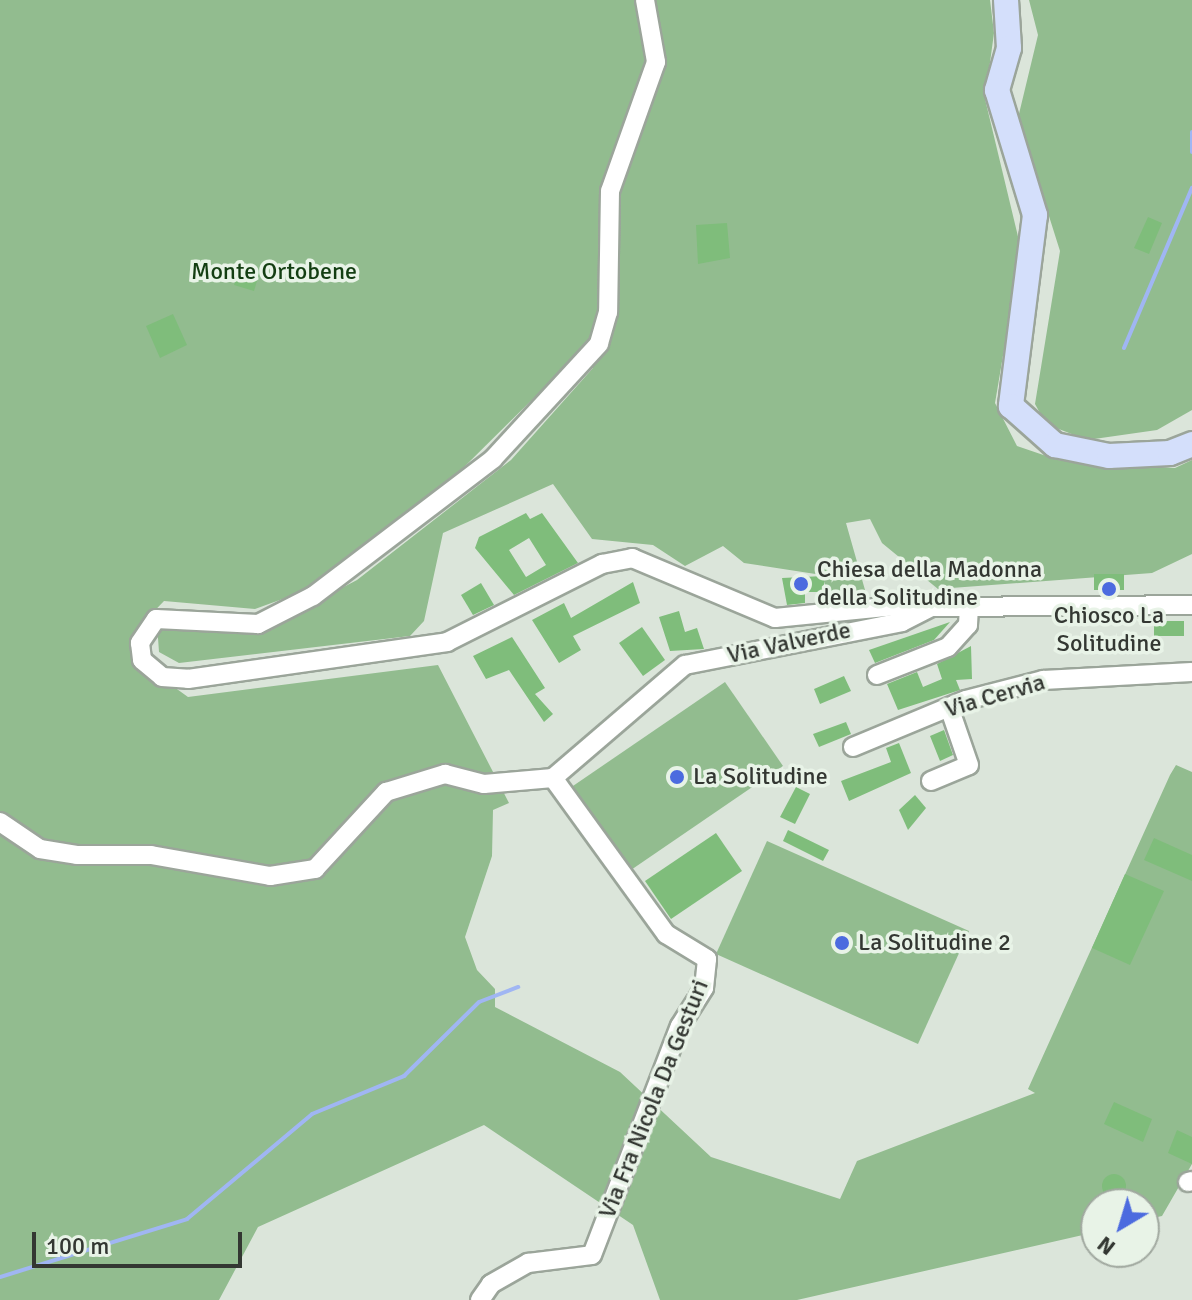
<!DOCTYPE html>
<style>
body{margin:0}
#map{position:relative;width:1192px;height:1300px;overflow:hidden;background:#dbe5da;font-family:Signika,sans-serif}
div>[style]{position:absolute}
.green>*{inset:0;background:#92bc8f}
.stream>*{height:4px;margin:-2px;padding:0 2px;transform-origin:2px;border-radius:2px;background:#a0b6f3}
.building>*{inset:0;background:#7fbd7b}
.round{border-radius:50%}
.roads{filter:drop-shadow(2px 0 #9ba59a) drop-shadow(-2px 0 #9ba59a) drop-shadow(0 2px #9ba59a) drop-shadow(0 -2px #9ba59a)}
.minor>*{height:18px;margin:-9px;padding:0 9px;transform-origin:9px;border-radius:9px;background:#fff}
.major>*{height:24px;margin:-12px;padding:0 12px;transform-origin:12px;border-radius:12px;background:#d4dffb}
.dots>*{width:22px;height:22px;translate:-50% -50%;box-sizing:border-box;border:4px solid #e8f3e7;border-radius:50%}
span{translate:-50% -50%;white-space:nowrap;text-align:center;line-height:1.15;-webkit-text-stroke:7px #e8f3e7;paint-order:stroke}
.park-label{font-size:24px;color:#133e12}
.poi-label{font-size:24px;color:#333732}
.left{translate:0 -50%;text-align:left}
.street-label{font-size:24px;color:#333732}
.north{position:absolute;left:1080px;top:1188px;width:80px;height:80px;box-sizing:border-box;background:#e8f3e7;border:2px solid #a0a89f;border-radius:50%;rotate:218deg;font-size:22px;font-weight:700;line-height:32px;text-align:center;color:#333732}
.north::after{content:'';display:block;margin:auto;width:28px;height:36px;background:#4c6bdf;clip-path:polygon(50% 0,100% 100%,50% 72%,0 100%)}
.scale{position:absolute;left:32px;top:1232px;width:210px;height:36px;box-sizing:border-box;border:4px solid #333732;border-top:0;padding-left:10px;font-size:24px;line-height:28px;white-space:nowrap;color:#333732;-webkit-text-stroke:6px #e8f3e7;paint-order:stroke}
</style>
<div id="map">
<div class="green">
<div style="clip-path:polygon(0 0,990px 0,994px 33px,985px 99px,1021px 249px,995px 403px,1017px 446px,1058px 460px,1175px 468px,1192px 460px,1192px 554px,1152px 573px,938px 589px,882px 543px,870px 519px,846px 523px,867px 597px,831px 605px,822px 575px,744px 563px,723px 546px,685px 566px,653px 545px,592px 539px,553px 484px,443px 533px,424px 621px,410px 636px,179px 663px,159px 652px,157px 624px,258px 632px,357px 580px,511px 460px,593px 368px,569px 363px,454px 477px,299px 593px,255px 609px,164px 601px,138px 628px,138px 661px,188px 697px,438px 665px,509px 803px,493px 810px,492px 856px,465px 937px,477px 970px,495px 989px,495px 1007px,620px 1072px,711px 1157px,840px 1199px,857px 1161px,1035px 1093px,1028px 1089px,1170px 775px,1176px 765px,1192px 772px,1192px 1164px,1162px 1216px,1144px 1220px,1144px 1204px,1096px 1204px,1096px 1232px,797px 1300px,660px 1300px,633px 1225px,484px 1125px,258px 1227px,219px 1300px,0 1300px)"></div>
<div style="clip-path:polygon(1029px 0,1192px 0,1192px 410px,1157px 430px,1087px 440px,1046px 424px,1035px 404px,1060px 251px,1018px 118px,1038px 35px)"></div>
<div style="clip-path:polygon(725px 682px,783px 766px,628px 872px,570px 788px)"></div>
<div style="clip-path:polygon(767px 841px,969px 931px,918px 1044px,716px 954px)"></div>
</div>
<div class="stream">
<div style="left:1192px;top:132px;width:20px;rotate:90deg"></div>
<div style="left:1124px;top:348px;width:174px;rotate:-67deg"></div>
<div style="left:0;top:1277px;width:196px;rotate:-17.2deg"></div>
<div style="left:187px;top:1219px;width:163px;rotate:-40deg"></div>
<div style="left:312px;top:1114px;width:100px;rotate:-22.4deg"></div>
<div style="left:404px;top:1076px;width:105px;rotate:-44.6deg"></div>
<div style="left:479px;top:1002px;width:42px;rotate:-21deg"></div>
</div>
<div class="building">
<div style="clip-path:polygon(1148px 217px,1162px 223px,1149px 254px,1134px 248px)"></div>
<div style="clip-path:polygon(727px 223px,730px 258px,698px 264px,696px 225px)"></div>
<div style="clip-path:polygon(239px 268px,259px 274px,254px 291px,234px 285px)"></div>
<div style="clip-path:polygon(173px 314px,187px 345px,160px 358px,146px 326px)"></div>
<div style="clip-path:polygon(evenodd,526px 513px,530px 519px,542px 513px,578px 563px,514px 595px,475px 548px,479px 537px,526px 513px,529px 538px,546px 565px,526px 577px,509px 550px,529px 538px)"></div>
<div style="clip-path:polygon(1094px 574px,1124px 574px,1124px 590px,1094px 590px)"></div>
<div style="clip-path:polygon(824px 576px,824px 592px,805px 592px,805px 603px,787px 605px,782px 578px)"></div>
<div style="clip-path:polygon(633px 582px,640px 603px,573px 636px,581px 650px,559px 663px,532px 620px,564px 603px,571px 618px)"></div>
<div style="clip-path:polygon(481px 583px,494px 605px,473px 615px,461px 595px)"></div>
<div style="clip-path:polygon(679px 611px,685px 632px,697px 628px,704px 649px,670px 651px,659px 617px)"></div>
<div style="clip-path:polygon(1154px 621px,1184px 621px,1184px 636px,1154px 636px)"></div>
<div style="clip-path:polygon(950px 622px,934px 640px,875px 663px,869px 650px)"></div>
<div style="clip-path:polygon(642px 627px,665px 660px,643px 676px,619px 643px)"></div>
<div style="clip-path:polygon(512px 637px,545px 688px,535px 694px,553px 714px,544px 722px,509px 670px,486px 679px,473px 656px)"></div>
<div style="clip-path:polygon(971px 646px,972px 679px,956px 680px,960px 690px,898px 710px,887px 684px,917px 672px,923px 687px,942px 679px,937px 664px)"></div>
<div style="clip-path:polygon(844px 676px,851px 691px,820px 704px,814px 689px)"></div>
<div style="clip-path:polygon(846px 722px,851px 734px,819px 747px,813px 734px)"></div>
<div style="clip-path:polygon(944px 730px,953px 755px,940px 761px,930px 736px)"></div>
<div style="clip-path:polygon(899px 743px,911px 773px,849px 801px,841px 781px,891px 762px,886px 748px)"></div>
<div style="clip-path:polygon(796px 787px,810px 794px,795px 824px,780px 817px)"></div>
<div style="clip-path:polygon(915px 795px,926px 808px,908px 830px,899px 810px)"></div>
<div style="clip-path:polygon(788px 830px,829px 850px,823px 861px,783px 841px)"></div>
<div style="clip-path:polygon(716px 833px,742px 871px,671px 919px,645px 881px)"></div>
<div style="clip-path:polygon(1154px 838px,1192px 855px,1192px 881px,1144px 860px)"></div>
<div style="clip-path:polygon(1125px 874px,1164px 891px,1130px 965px,1092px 948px)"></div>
<div style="clip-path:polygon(1114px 1102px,1152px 1119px,1143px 1142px,1104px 1124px)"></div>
<div style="clip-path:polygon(1177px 1130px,1192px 1137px,1192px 1164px,1168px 1153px)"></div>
<div class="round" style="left:1102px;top:1174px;width:24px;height:24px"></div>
</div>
<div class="roads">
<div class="minor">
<div style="left:645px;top:0;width:63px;rotate:79.9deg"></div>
<div style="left:656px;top:62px;width:137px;rotate:109.6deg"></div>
<div style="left:610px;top:191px;width:121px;rotate:90.9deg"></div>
<div style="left:608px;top:312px;width:33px;rotate:106deg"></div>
<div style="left:599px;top:344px;width:156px;rotate:132.7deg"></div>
<div style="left:493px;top:459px;width:226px;rotate:142.7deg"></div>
<div style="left:313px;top:596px;width:62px;rotate:153deg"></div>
<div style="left:258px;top:624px;width:102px;rotate:-177.2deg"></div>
<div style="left:156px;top:619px;width:29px;rotate:124deg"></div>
<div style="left:140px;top:643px;width:17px;rotate:83deg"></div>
<div style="left:142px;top:660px;width:26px;rotate:40deg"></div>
<div style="left:162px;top:677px;width:26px;rotate:4deg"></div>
<div style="left:188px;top:679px;width:262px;rotate:-8.1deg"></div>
<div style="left:447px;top:642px;width:174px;rotate:-26.7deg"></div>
<div style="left:602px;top:564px;width:31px;rotate:-11deg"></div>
<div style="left:632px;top:558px;width:155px;rotate:22.8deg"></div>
<div style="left:775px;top:618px;width:121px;rotate:-5.7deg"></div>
<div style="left:895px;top:606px;width:19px;rotate:21deg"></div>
<div style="left:877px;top:675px;width:76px;rotate:-21.5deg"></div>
<div style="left:948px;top:647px;width:30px;rotate:-48deg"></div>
<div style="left:968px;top:625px;width:19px;rotate:-87deg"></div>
<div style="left:853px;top:747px;width:122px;rotate:-22.6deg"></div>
<div style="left:966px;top:700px;width:80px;rotate:-14.6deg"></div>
<div style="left:1043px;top:680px;width:149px;rotate:-3.1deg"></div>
<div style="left:931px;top:781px;width:41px;rotate:-22.8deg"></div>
<div style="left:969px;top:765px;width:61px;rotate:-109deg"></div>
<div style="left:0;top:822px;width:48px;rotate:34deg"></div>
<div style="left:40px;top:849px;width:37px;rotate:9deg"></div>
<div style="left:77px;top:855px;width:74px"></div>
<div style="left:151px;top:855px;width:121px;rotate:10deg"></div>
<div style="left:270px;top:876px;width:46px;rotate:-8.8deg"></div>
<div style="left:315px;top:869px;width:105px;rotate:-47.3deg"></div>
<div style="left:386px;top:792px;width:62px;rotate:-17deg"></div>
<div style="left:445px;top:774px;width:40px;rotate:14.4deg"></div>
<div style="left:484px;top:784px;width:69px;rotate:-5deg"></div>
<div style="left:553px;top:778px;width:174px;rotate:-40.6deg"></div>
<div style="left:685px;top:665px;width:221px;rotate:-11.2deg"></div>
<div style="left:902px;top:622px;width:34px;rotate:-27deg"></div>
<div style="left:932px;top:607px;width:260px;rotate:-0.4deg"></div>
<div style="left:1188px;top:1182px;width:4px;rotate:-14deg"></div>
<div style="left:480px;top:1300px;width:19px;rotate:-55deg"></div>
<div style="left:491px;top:1284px;width:43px;rotate:-29.6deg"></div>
<div style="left:528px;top:1263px;width:64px;rotate:-7.1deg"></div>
<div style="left:592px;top:1255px;width:245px;rotate:-69deg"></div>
<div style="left:680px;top:1026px;width:45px;rotate:-57.7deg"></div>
<div style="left:704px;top:988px;width:29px;rotate:-84deg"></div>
<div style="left:707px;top:959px;width:48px;rotate:-148.6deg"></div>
<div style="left:666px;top:934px;width:193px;rotate:-125.9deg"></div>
</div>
<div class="major">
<div style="left:1006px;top:0;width:48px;rotate:86.4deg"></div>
<div style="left:1009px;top:48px;width:44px;rotate:105.9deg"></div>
<div style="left:997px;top:90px;width:131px;rotate:73.1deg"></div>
<div style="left:1035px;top:215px;width:193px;rotate:97.2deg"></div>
<div style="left:1011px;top:406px;width:59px;rotate:41.6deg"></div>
<div style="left:1055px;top:445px;width:55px;rotate:11.5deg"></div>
<div style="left:1109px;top:456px;width:61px;rotate:-2.8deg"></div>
<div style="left:1170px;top:453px;width:24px;rotate:-22deg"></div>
</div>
</div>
<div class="dots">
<div style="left:801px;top:584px;background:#4c6bdf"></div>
<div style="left:1109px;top:589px;background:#4c6bdf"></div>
<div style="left:677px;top:777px;background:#4c6bdf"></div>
<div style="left:842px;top:943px;background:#4c6bdf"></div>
</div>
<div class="park-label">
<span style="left:274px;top:272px">Monte Ortobene</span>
</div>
<div class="poi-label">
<span class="left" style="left:817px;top:584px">Chiesa della Madonna<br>della Solitudine</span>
<span style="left:1109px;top:630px">Chiosco La<br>Solitudine</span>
<span class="left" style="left:693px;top:777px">La Solitudine</span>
<span class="left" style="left:858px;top:943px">La Solitudine 2</span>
</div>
<div class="street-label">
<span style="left:789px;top:643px;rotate:-12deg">Via Valverde</span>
<span style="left:995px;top:696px;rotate:-16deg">Via Cervia</span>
<span style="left:654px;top:1099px;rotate:-68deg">Via Fra Nicola Da Gesturi</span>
</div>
<div class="north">N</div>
<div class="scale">100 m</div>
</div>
